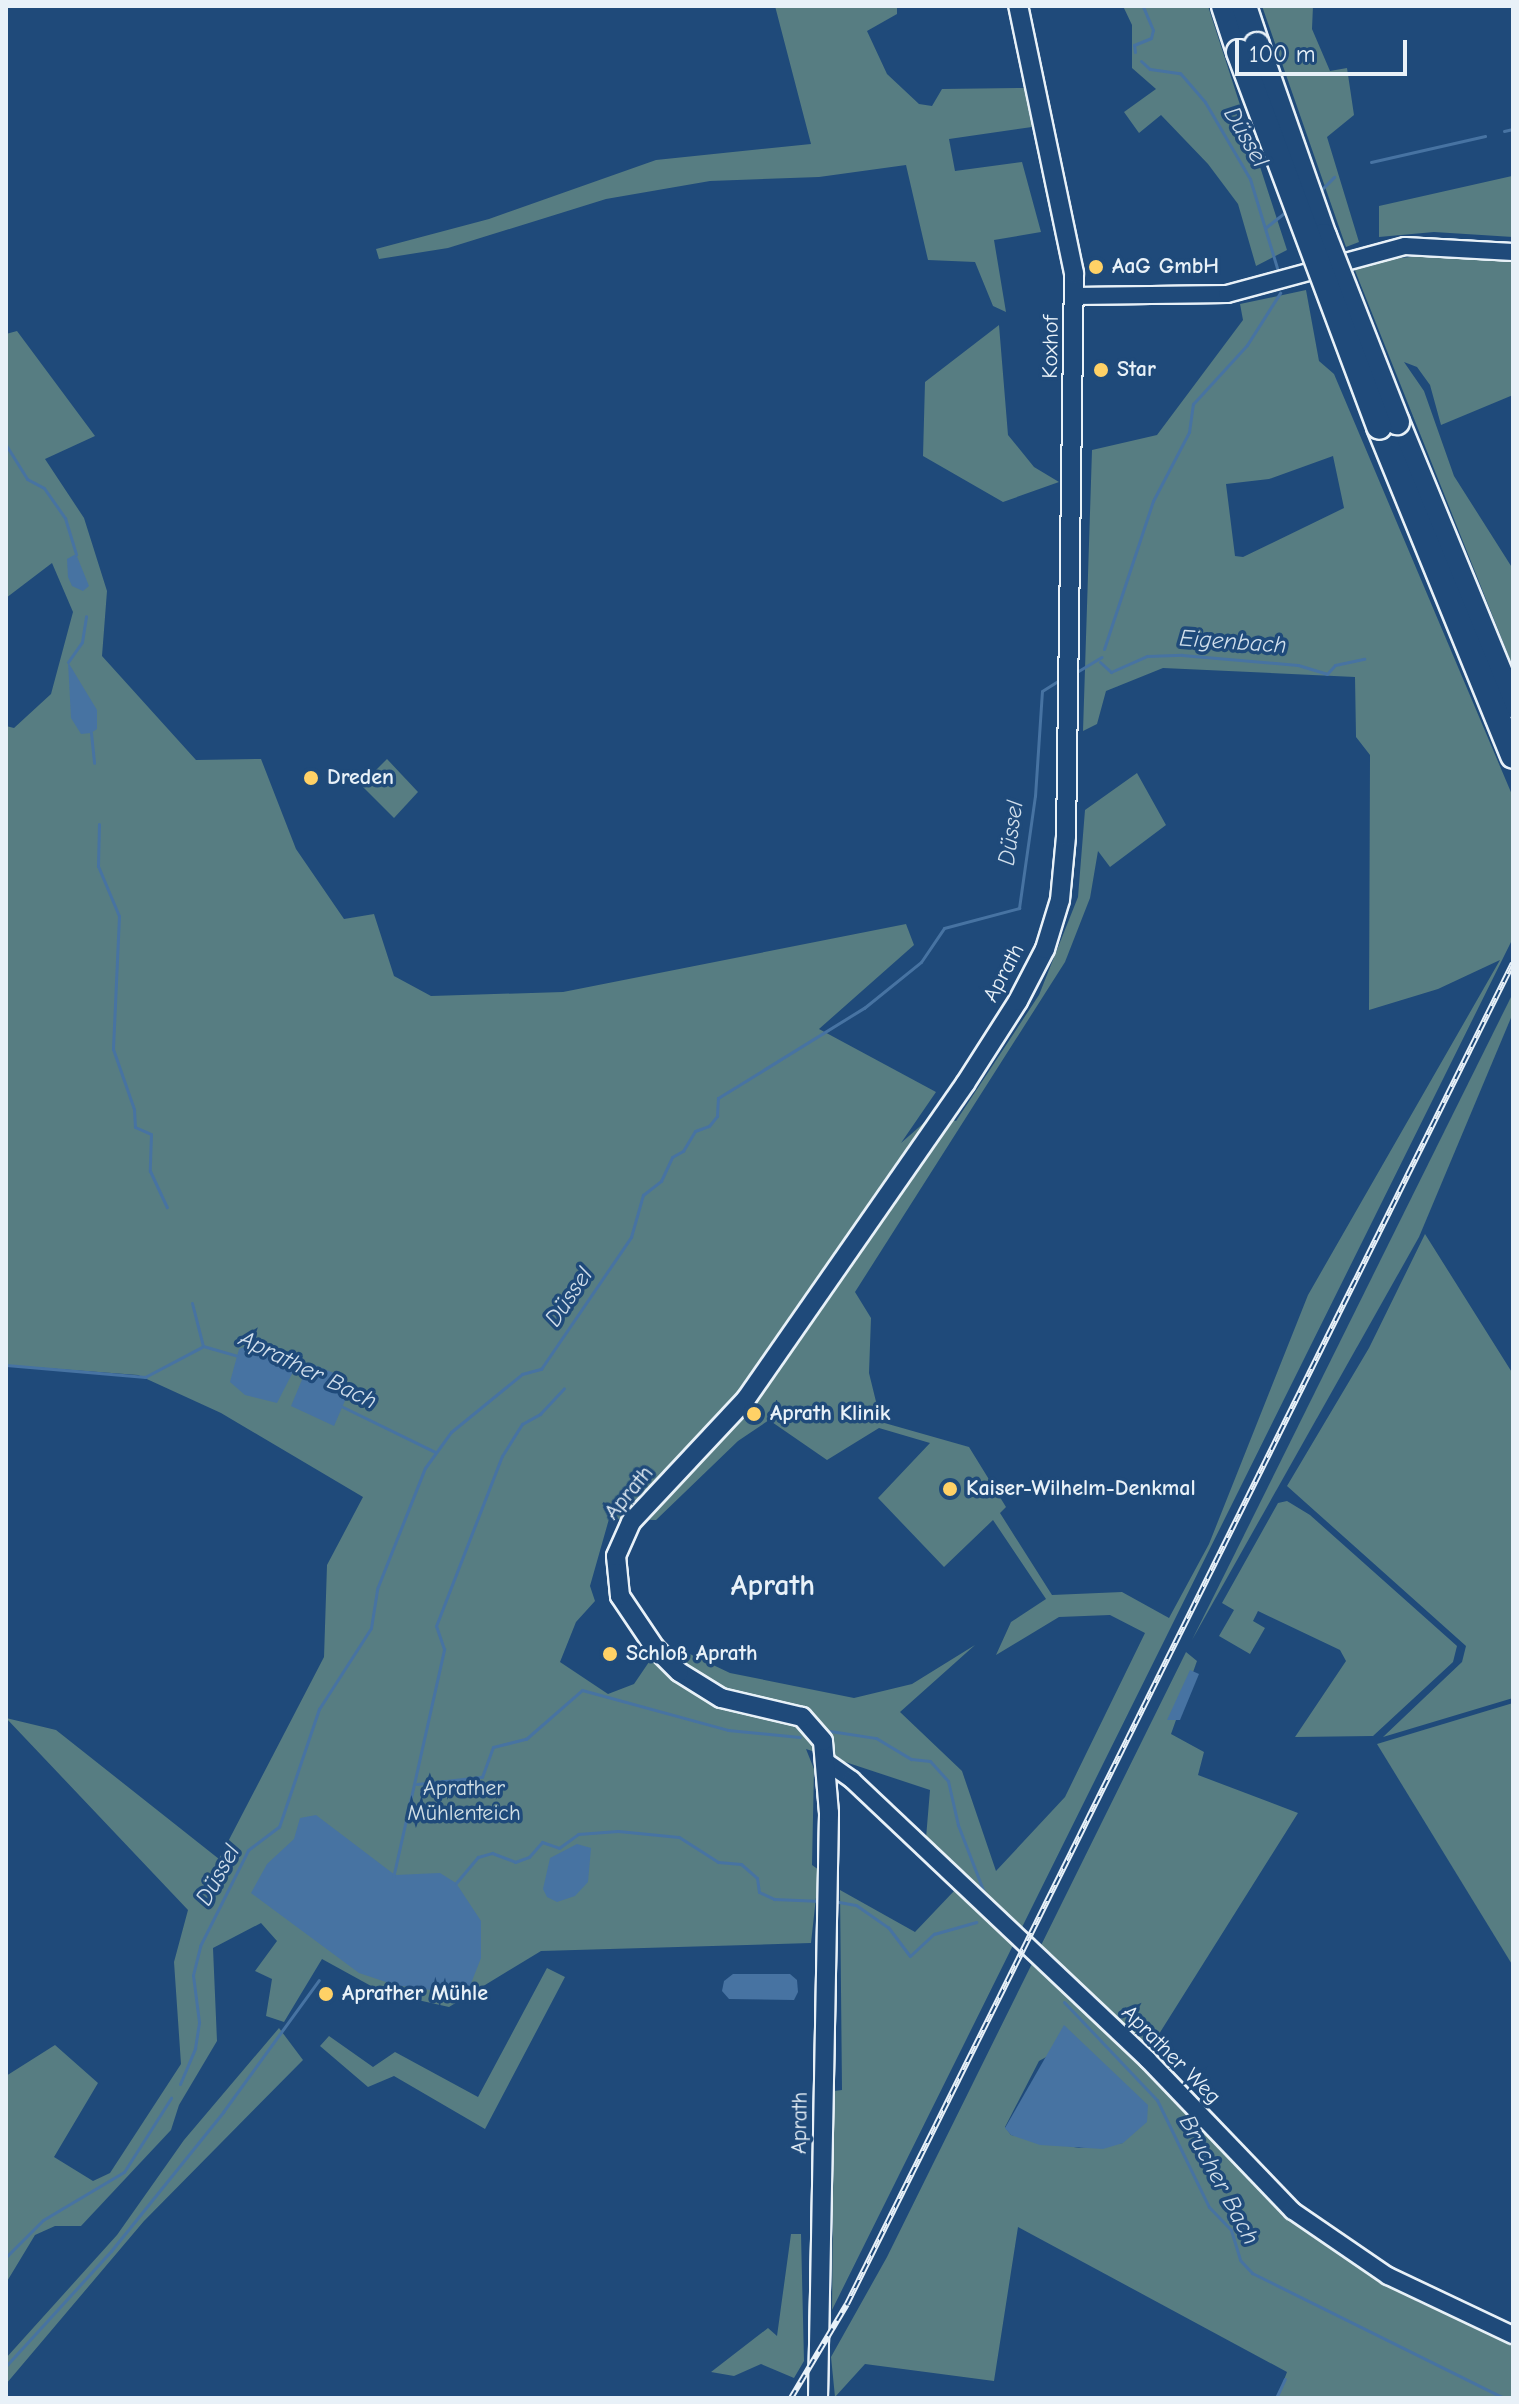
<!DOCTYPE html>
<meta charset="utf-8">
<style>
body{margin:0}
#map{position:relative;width:1519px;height:2404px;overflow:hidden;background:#1f4a7a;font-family:"Comic Neue",sans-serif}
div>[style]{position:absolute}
.green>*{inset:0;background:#577d82}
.water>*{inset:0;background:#4773a2}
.stream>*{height:3px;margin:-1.5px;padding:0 1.5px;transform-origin:1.5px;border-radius:1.5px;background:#4773a2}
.roads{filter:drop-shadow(2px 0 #e8f1f8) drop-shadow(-2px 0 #e8f1f8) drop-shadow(0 2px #e8f1f8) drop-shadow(0 -2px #e8f1f8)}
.tertiary>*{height:16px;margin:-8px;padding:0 8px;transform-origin:8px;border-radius:8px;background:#1f4a7a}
.secondary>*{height:18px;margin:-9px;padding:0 9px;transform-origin:9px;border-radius:9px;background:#1f4a7a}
.motorway>*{height:24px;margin:-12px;padding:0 12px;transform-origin:12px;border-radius:12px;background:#1f4a7a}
.rail>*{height:6px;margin-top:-3px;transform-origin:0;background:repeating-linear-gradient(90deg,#1f4a7a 0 9px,#e8f1f8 0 18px);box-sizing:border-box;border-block:2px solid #e8f1f8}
.bridges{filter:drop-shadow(2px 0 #e8f1f8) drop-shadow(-2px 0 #e8f1f8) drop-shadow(0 2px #e8f1f8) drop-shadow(0 -2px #e8f1f8)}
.motorway-bridge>*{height:24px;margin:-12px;padding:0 12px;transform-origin:12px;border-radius:12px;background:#1f4a7a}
.dots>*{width:22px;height:22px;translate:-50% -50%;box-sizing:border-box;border:4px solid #1f4a7a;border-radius:50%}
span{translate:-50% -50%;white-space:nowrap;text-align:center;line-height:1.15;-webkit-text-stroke:7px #1f4a7a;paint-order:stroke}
.poi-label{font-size:22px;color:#e8f1f8;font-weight:700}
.left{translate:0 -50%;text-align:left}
.street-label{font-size:22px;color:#e8f1f8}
.park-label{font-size:22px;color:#d2e0e6}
.water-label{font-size:24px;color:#d0deeb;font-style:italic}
.district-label{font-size:30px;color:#e8f1f8;font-weight:700}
.frame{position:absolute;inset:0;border:8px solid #e8f1f8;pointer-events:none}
.scale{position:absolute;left:1235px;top:40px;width:172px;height:36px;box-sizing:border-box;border:4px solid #e8f1f8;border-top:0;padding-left:10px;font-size:24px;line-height:28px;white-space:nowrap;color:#e8f1f8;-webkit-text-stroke:6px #1f4a7a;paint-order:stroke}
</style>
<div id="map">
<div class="green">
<div style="clip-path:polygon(775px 6px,897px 6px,897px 14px,867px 31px,887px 74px,919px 104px,932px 106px,942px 89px,1024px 88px,1032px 127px,949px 139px,955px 171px,1022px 162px,1041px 232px,994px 240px,1006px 312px,993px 306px,975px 262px,928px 260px,906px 165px,819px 177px,710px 181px,606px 199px,448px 248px,379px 259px,376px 249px,489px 219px,656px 160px,811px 144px)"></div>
<div style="clip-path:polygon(1123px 6px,1208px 6px,1287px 250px,1256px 266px,1238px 204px,1208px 164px,1161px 115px,1139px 133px,1124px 112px,1156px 89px,1132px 68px,1132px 25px)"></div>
<div style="clip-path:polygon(1262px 6px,1313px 6px,1312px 29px,1330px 71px,1347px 68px,1354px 115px,1327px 137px,1359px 242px,1346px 247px)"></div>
<div style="clip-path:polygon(1512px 176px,1513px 237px,1434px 232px,1379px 237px,1379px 206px)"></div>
<div style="clip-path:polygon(1439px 254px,1513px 262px,1513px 395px,1441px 425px,1430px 385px,1417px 367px,1404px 362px,1424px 391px,1454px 476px,1513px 569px,1513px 667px,1352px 263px)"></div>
<div style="clip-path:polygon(evenodd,1306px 290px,1319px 361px,1334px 374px,1513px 797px,1513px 938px,832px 2310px,834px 2091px,842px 2090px,840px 1890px,915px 1932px,954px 1891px,926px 1838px,930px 1790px,806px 1749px,814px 1769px,812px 1865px,819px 1870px,811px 1943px,541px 1951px,449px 2007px,382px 1992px,322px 1959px,284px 2022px,266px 2016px,272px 1979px,255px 1971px,277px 1941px,261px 1923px,213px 1948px,217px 2041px,179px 2105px,171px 2130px,81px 2226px,55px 2226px,35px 2235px,6px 2283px,6px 2076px,55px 2045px,98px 2083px,54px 2157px,93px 2181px,110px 2173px,181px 2064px,174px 1962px,188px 1910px,6px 1718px,56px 1730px,219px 1859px,324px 1657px,327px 1565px,363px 1497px,221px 1413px,138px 1375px,6px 1365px,6px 726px,14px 728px,51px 694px,73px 612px,52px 563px,6px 598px,6px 334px,17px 331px,95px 436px,45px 459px,84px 518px,107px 591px,102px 656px,196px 760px,261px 759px,296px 849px,344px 919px,374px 914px,394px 976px,431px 996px,563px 992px,906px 924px,914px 945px,819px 1029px,936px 1092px,901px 1143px,934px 1114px,956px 1121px,1039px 995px,1078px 897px,1085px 810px,1137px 773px,1166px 825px,1110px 867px,1098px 851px,1090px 898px,1065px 962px,855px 1292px,871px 1318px,869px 1373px,881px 1422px,969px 1447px,1006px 1507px,1000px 1513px,1052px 1595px,1122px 1592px,1169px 1618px,1209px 1544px,1308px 1295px,1500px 960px,1438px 989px,1369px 1010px,1370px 755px,1356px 737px,1355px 677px,1163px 668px,1106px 691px,1097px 724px,1083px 731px,1092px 450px,1157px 435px,1243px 320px,1240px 304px,1306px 290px,1333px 456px,1344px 508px,1243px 557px,1235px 556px,1226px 484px,1269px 479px,1333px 456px,1306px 290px,769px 1420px,827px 1460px,879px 1428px,930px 1443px,878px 1498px,944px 1567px,993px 1520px,1046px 1599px,1011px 1622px,996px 1655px,1059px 1617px,1110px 1615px,1145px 1633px,1065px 1797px,996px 1871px,962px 1771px,900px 1712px,975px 1645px,912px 1684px,854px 1698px,730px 1673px,673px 1646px,651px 1659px,634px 1684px,608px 1694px,560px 1662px,576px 1622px,595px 1601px,590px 1586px,609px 1519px,656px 1520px,738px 1441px,769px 1420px)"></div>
<div style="clip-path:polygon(999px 325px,1008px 435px,1034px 467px,1059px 482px,1003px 502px,923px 456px,925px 382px)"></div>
<div style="clip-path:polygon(387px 759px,418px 792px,394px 818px,361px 785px)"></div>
<div style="clip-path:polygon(1513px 993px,1513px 1013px,1419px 1237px,1192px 1640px)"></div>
<div style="clip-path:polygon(1425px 1234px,1513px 1374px,1513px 1698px,1383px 1737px,1462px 1662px,1466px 1646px,1287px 1486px,1369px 1348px)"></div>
<div style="clip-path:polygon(1287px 1501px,1310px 1515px,1457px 1646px,1453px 1662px,1373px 1736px,1295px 1737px,1346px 1661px,1340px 1650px,1258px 1611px,1253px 1621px,1265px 1628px,1250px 1654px,1219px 1636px,1234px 1610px,1222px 1603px,1278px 1503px)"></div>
<div style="clip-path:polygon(evenodd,1186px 1652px,1197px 1661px,1171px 1734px,1204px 1752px,1198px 1775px,1298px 1813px,1159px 2034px,1157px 2056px,1238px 2144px,1205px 2134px,1296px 2223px,1418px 2302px,1513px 2343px,1513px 2398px,1277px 2398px,1287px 2372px,1018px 2227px,994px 2381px,865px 2364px,835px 2397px,831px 2357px,887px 2257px,1186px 1652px,1048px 2056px,1123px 2143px,1079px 2148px,1011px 2135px,1005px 2127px,1039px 2061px,1048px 2056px)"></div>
<div style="clip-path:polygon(1513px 1703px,1513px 1966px,1377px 1744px)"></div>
<div style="clip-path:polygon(547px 1968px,565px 1977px,485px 2129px,394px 2076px,368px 2087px,320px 2046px,329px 2036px,373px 2067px,395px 2052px,478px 2097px)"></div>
<div style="clip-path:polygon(279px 2028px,303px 2060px,144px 2221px,6px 2384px,6px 2358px,117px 2235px,184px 2140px)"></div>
<div style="clip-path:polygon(791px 2234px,801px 2234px,804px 2361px,794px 2378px,761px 2364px,734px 2376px,711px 2372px,768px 2328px,777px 2336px)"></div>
</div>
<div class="water">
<div style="clip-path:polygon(76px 554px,89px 586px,83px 591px,72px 586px,68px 577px,67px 559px)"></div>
<div style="clip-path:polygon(68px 662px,97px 710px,97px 729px,91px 733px,81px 734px,71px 718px)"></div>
<div style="clip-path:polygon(257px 1342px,290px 1357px,295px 1368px,277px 1403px,245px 1395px,230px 1382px,239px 1349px)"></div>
<div style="clip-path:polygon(309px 1363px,334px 1373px,344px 1385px,347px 1396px,334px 1426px,291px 1406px)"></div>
<div style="clip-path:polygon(1190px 1670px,1199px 1674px,1180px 1720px,1167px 1720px)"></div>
<div style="clip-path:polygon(316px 1815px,395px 1875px,440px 1873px,456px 1883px,481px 1921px,481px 1958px,470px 1986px,452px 1993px,395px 1985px,359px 1973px,251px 1893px,267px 1864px,294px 1839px,300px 1818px)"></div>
<div style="clip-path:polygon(577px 1844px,591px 1848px,588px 1882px,575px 1896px,557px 1902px,547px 1897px,543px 1889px,550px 1858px)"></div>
<div style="clip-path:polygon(733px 1974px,790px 1974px,797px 1980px,798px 1992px,794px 2000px,729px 1999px,722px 1991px,724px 1981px)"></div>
<div style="clip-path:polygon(1064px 2025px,1148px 2105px,1147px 2122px,1123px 2143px,1103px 2149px,1040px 2145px,1011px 2135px,1005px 2128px)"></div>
</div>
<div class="stream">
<div style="left:1135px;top:52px;width:7px;rotate:-98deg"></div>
<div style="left:1134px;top:45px;width:18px;rotate:-22deg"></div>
<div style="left:1151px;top:38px;width:8px;rotate:-76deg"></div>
<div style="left:1153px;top:30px;width:26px;rotate:-113deg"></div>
<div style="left:1141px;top:61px;width:12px;rotate:42deg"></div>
<div style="left:1150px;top:69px;width:30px;rotate:8deg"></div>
<div style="left:1180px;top:73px;width:38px;rotate:49deg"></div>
<div style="left:1205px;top:102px;width:89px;rotate:59.7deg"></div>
<div style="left:1250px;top:179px;width:93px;rotate:73.1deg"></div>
<div style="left:1504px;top:131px;width:9px;rotate:-13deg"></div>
<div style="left:1371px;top:162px;width:117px;rotate:-12.8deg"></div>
<div style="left:1320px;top:191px;width:20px;rotate:-45deg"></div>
<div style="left:1265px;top:228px;width:31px;rotate:-38deg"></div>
<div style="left:6px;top:445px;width:40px;rotate:58deg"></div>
<div style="left:27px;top:479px;width:19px;rotate:28deg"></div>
<div style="left:44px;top:488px;width:37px;rotate:55deg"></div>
<div style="left:65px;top:518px;width:38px;rotate:73deg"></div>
<div style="left:1104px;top:649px;width:156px;rotate:-71.7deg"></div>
<div style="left:1153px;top:501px;width:78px;rotate:-62.4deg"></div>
<div style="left:1189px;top:432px;width:28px;rotate:-82deg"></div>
<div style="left:1193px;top:404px;width:80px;rotate:-47.5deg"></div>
<div style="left:1247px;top:345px;width:62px;rotate:-57.6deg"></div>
<div style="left:68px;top:662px;width:24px;rotate:-55deg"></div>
<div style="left:82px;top:642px;width:26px;rotate:-81deg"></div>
<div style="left:1100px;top:662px;width:15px;rotate:42deg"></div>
<div style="left:1111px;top:672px;width:39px;rotate:-24deg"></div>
<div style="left:1147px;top:656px;width:35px;rotate:-2deg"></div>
<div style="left:1182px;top:655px;width:116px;rotate:4.9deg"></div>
<div style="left:1298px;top:665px;width:30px;rotate:17deg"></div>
<div style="left:1327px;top:674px;width:12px;rotate:-48deg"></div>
<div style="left:1335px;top:665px;width:30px;rotate:-12deg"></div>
<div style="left:1075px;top:673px;width:31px;rotate:-31deg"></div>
<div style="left:91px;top:733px;width:30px;rotate:84deg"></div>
<div style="left:99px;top:824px;width:42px;rotate:91.4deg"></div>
<div style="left:98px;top:866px;width:54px;rotate:67.2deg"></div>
<div style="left:119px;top:916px;width:133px;rotate:92.6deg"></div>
<div style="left:113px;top:1049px;width:64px;rotate:70.7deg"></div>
<div style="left:134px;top:1109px;width:18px;rotate:87deg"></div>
<div style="left:135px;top:1127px;width:17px;rotate:24deg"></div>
<div style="left:151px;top:1134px;width:37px;rotate:92deg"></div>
<div style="left:150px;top:1171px;width:40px;rotate:65deg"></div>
<div style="left:192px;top:1303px;width:44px;rotate:75.7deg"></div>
<div style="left:203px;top:1346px;width:35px;rotate:16deg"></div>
<div style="left:6px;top:1365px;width:140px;rotate:4.9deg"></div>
<div style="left:145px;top:1377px;width:64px;rotate:-27.8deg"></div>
<div style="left:341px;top:1406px;width:105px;rotate:26.1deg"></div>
<div style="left:830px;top:1731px;width:47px;rotate:8.7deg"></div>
<div style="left:876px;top:1738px;width:41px;rotate:31deg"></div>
<div style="left:911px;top:1759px;width:19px;rotate:6deg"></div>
<div style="left:930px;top:1761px;width:27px;rotate:48deg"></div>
<div style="left:948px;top:1781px;width:45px;rotate:77.2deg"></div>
<div style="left:958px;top:1825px;width:75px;rotate:68.9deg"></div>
<div style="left:417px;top:1784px;width:65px;rotate:-6.1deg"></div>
<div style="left:482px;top:1777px;width:32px;rotate:-70deg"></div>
<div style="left:493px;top:1747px;width:34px;rotate:-14deg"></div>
<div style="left:526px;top:1739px;width:74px;rotate:-41.2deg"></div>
<div style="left:582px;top:1690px;width:151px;rotate:15.3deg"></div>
<div style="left:728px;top:1730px;width:72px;rotate:5.6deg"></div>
<div style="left:393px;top:1878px;width:235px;rotate:-77.4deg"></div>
<div style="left:444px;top:1649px;width:24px;rotate:-109deg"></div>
<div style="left:436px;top:1626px;width:182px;rotate:-68.8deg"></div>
<div style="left:502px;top:1456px;width:38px;rotate:-58deg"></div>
<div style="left:522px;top:1424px;width:21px;rotate:-29deg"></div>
<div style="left:540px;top:1414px;width:35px;rotate:-47deg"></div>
<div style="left:456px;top:1883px;width:34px;rotate:-50deg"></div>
<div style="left:478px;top:1857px;width:15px;rotate:-16deg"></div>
<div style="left:492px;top:1853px;width:25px;rotate:21deg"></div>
<div style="left:515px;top:1862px;width:15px;rotate:-20deg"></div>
<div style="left:529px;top:1857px;width:20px;rotate:-49deg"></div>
<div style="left:542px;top:1842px;width:18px;rotate:19deg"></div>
<div style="left:559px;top:1848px;width:24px;rotate:-36deg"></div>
<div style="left:578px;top:1834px;width:40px;rotate:-4.3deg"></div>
<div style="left:618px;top:1831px;width:61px;rotate:5.6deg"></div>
<div style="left:679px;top:1837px;width:46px;rotate:32.7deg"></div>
<div style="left:718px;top:1862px;width:23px;rotate:5deg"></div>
<div style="left:741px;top:1864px;width:21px;rotate:41deg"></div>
<div style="left:757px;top:1878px;width:14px;rotate:82deg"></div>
<div style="left:759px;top:1892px;width:17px;rotate:25deg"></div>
<div style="left:774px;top:1899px;width:47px;rotate:2.4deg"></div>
<div style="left:833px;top:1901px;width:23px;rotate:10deg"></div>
<div style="left:856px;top:1905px;width:39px;rotate:35deg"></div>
<div style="left:888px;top:1927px;width:36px;rotate:53deg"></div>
<div style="left:910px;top:1956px;width:33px;rotate:-43deg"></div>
<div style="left:934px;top:1934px;width:44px;rotate:-15.9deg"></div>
<div style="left:1064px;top:2002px;width:135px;rotate:46.5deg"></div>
<div style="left:1157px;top:2100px;width:119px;rotate:64.1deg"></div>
<div style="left:1209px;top:2207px;width:32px;rotate:46deg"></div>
<div style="left:1231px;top:2230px;width:31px;rotate:73deg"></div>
<div style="left:1240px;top:2260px;width:18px;rotate:47deg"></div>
<div style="left:1252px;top:2273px;width:281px;rotate:26.4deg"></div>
<div style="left:180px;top:2084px;width:39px;rotate:-67deg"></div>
<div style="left:195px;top:2048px;width:26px;rotate:-81deg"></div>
<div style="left:199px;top:2022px;width:47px;rotate:-97.3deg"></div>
<div style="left:193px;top:1975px;width:30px;rotate:-76deg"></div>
<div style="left:200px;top:1946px;width:107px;rotate:-63.4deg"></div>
<div style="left:248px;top:1850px;width:39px;rotate:-37deg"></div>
<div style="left:279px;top:1827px;width:125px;rotate:-71.3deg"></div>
<div style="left:319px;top:1709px;width:96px;rotate:-57.3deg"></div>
<div style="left:371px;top:1628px;width:39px;rotate:-81deg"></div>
<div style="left:377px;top:1589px;width:130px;rotate:-68.4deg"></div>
<div style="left:425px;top:1468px;width:44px;rotate:-54.2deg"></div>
<div style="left:451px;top:1432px;width:92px;rotate:-39.2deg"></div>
<div style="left:522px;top:1374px;width:20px;rotate:-15deg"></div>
<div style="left:541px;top:1369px;width:160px;rotate:-55.7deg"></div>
<div style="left:631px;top:1237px;width:44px;rotate:-74.1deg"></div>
<div style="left:643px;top:1195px;width:23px;rotate:-38deg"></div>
<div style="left:661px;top:1181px;width:26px;rotate:-65deg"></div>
<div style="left:672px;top:1157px;width:13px;rotate:-29deg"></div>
<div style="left:683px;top:1151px;width:23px;rotate:-59deg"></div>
<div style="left:695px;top:1131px;width:15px;rotate:-20deg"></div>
<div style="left:709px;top:1126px;width:13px;rotate:-51deg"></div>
<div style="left:717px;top:1116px;width:18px;rotate:-87deg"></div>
<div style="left:718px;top:1098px;width:172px;rotate:-31.7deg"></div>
<div style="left:864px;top:1008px;width:73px;rotate:-38.9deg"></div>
<div style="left:921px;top:962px;width:41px;rotate:-55.9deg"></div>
<div style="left:944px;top:928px;width:78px;rotate:-14.9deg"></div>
<div style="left:1019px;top:908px;width:113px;rotate:-81.9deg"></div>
<div style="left:1035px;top:796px;width:105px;rotate:-86.2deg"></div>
<div style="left:1042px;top:691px;width:22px;rotate:-32deg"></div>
<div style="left:6px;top:2257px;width:52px;rotate:-45deg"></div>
<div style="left:43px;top:2220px;width:94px;rotate:-30.7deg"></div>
<div style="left:124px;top:2172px;width:88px;rotate:-57.6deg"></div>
<div style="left:6px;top:2366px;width:156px;rotate:-47.6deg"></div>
<div style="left:111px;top:2251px;width:179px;rotate:-51.1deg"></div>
<div style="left:223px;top:2112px;width:163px;rotate:-54deg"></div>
<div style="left:1276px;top:2398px;width:21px;rotate:-65deg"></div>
</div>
<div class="roads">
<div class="tertiary">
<div style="left:1075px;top:296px;width:152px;rotate:-0.8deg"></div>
<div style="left:1227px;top:294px;width:184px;rotate:-15.1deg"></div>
<div style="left:1405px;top:246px;width:108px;rotate:3.2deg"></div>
<div style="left:828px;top:1763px;width:29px;rotate:35deg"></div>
<div style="left:852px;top:1780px;width:407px;rotate:43.4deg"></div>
<div style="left:1148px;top:2060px;width:209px;rotate:46.2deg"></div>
<div style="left:1293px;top:2211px;width:115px;rotate:34.4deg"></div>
<div style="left:1388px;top:2276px;width:138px;rotate:25.3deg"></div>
</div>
<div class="secondary">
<div style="left:818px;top:2398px;width:585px;rotate:-88.92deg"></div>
<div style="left:829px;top:1813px;width:72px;rotate:-94.8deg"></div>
<div style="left:823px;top:1741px;width:32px;rotate:-131deg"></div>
<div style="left:802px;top:1717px;width:83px;rotate:-166.8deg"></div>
<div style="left:721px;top:1698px;width:49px;rotate:-148.2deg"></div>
<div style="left:679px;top:1672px;width:34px;rotate:-135deg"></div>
<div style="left:655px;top:1648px;width:63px;rotate:-123.9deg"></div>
<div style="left:620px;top:1596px;width:40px;rotate:-95.7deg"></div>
<div style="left:616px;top:1556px;width:37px;rotate:-66deg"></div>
<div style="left:631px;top:1522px;width:168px;rotate:-46.9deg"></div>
<div style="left:746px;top:1399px;width:384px;rotate:-55.2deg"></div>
<div style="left:965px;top:1084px;width:98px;rotate:-57.4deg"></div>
<div style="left:1018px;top:1001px;width:59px;rotate:-62.6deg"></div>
<div style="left:1045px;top:949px;width:51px;rotate:-73deg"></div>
<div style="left:1060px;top:900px;width:64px;rotate:-84.6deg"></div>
<div style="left:1066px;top:836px;width:563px;rotate:-89.19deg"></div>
<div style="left:1074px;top:273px;width:273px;rotate:-101.8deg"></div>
</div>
<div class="motorway">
<div style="left:1224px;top:6px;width:48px;rotate:71.9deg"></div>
<div style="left:1244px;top:6px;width:41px;rotate:71.6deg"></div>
<div style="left:1397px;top:422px;width:306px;rotate:67.7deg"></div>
<div style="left:1379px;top:427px;width:355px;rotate:67.8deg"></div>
</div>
</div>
<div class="rail">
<div style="left:791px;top:2398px;width:109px;rotate:-59.2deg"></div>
<div style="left:847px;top:2304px;width:1497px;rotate:-63.59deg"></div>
</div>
<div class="bridges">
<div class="motorway-bridge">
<div style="left:1257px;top:45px;width:202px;rotate:70.7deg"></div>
<div style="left:1324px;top:236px;width:200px;rotate:68.6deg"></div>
<div style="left:1239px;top:52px;width:400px;rotate:69.5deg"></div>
</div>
</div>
<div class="dots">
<div style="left:1096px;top:267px;background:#ffd166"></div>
<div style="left:1101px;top:370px;background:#ffd166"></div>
<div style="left:311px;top:778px;background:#ffd166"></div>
<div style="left:754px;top:1414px;background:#ffd166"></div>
<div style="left:950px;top:1489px;background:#ffd166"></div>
<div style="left:610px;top:1654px;background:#ffd166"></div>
<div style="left:326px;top:1994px;background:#ffd166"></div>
</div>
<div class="poi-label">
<span class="left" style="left:1112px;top:267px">AaG GmbH</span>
<span class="left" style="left:1117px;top:370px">Star</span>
<span class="left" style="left:327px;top:778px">Dreden</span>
<span class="left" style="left:770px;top:1414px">Aprath Klinik</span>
<span class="left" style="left:966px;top:1489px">Kaiser-Wilhelm-Denkmal</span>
<span class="left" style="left:626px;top:1654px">Schloß Aprath</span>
<span class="left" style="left:342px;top:1994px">Aprather Mühle</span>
</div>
<div class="street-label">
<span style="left:1051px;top:347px;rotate:-89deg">Koxhof</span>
<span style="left:1004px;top:973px;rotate:-62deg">Aprath</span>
<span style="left:629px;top:1493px;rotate:-50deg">Aprath</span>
<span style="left:1171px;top:2055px;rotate:45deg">Aprather Weg</span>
<span style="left:800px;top:2123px;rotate:-89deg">Aprath</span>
</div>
<div class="park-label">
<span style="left:464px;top:1801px">Aprather<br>Mühlenteich</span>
</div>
<div class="water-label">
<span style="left:1246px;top:137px;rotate:60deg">Düssel</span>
<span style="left:1233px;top:642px;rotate:4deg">Eigenbach</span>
<span style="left:1011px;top:833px;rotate:-82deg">Düssel</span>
<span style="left:569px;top:1297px;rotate:-56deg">Düssel</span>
<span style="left:308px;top:1370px;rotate:26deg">Aprather Bach</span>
<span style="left:218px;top:1875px;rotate:-61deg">Düssel</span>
<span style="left:1219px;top:2180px;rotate:62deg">Brucher Bach</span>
</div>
<div class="district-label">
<span style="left:773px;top:1586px">Aprath</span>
</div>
<div class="frame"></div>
<div class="scale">100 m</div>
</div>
